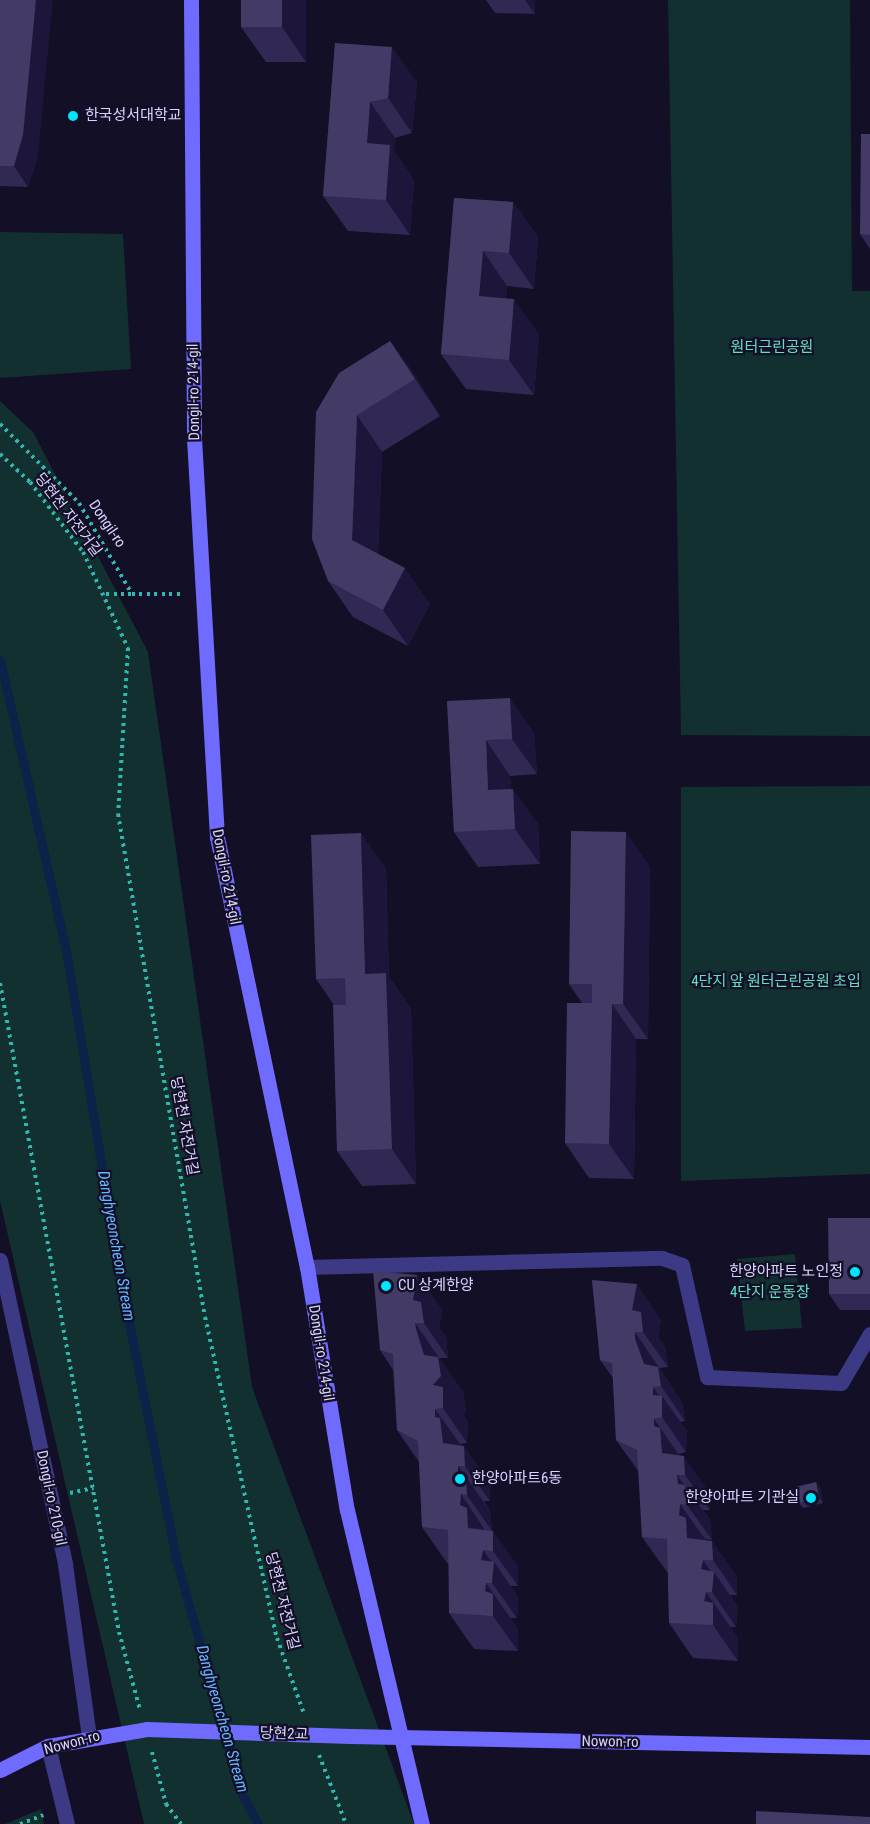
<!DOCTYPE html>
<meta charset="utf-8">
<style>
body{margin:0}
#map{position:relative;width:870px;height:1824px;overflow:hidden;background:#130f26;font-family:"Roboto Condensed","Noto Sans KR",sans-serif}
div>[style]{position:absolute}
.green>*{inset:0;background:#12302f}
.stream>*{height:9px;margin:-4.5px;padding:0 4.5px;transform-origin:4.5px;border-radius:4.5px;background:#0c2248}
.path>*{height:4px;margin-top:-2px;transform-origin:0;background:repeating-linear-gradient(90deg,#2fb8b0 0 3px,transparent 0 7.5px)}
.lane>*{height:15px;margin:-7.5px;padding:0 7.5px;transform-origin:7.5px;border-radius:7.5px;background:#3d3a85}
.street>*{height:15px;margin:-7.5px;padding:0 7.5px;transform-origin:7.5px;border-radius:7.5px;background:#3d3a85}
.secondary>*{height:15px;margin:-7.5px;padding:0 7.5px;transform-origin:7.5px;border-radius:7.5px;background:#6f6bff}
.secondary-bridge>*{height:15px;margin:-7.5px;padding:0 7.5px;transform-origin:7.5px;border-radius:7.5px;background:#6f6bff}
.wall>*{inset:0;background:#312854}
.shaded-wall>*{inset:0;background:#1d163a}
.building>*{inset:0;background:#433a66}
.dots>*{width:16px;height:16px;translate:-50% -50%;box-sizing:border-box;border:3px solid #130f26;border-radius:50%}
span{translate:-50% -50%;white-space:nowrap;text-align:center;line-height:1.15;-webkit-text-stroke:4.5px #130f26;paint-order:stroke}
.poi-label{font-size:15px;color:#d9d4ff}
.left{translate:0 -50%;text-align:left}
.right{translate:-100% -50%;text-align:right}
.park-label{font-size:15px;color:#5fe0c0}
.street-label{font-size:15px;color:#d9d4ff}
.water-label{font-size:16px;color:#62b6ff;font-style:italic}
</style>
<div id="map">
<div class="green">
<div style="clip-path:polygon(668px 0,850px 0,852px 291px,870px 291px,870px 736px,681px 735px)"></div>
<div style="clip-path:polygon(0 232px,123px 234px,131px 369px,0 378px)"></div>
<div style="clip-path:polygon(0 401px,33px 432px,148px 652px,252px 1387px,414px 1824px,144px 1824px,0 1201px)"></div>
<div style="clip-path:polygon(870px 786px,870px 1174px,681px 1181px,681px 787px)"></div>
<div style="clip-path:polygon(795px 1254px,802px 1328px,745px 1331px,737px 1259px)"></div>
<div style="clip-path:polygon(41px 1809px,44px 1824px,5px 1824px)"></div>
</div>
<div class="stream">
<div style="left:0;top:660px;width:298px;rotate:77.2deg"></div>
<div style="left:66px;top:951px;width:331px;rotate:80.6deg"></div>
<div style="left:120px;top:1278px;width:287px;rotate:78.7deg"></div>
<div style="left:176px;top:1559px;width:244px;rotate:74.3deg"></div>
<div style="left:242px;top:1794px;width:34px;rotate:62deg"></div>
</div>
<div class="path">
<div style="left:0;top:424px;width:112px;rotate:45deg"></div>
<div style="left:79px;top:503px;width:105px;rotate:59.8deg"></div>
<div style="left:132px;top:594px;width:49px"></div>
<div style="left:0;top:454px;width:41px;rotate:43deg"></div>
<div style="left:30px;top:482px;width:88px;rotate:52.9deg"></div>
<div style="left:83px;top:552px;width:106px;rotate:64.9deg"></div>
<div style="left:128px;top:648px;width:166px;rotate:93.4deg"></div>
<div style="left:118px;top:814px;width:510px;rotate:80.19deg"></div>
<div style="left:205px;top:1317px;width:329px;rotate:77.4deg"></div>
<div style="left:277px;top:1638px;width:81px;rotate:70.4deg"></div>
<div style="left:106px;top:594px;width:26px"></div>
<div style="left:0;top:983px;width:660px;rotate:79.61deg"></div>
<div style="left:119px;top:1632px;width:81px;rotate:74.9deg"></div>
<div style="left:70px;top:1493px;width:24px;rotate:-12deg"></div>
<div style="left:152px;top:1752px;width:54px;rotate:74.9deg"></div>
<div style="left:166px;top:1804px;width:25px;rotate:53deg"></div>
<div style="left:319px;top:1755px;width:74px;rotate:68.6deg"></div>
<div style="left:20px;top:1824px;width:25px;rotate:-21deg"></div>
</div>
<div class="lane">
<div style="left:307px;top:1267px;width:355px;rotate:-1.5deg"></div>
<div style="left:662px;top:1258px;width:21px;rotate:19deg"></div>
<div style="left:682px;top:1265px;width:115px;rotate:77.4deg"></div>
<div style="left:707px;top:1377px;width:134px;rotate:2.6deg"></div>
<div style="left:841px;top:1383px;width:57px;rotate:-59.4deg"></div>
</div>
<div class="street">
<div style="left:0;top:1260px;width:311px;rotate:77.9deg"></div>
<div style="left:65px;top:1564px;width:176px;rotate:82.1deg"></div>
<div style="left:48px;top:1746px;width:80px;rotate:76.3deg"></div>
</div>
<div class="secondary">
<div style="left:191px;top:0;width:438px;rotate:89.6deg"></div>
<div style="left:194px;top:438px;width:400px;rotate:86.7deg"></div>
<div style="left:217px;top:837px;width:439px;rotate:78.2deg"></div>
<div style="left:307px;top:1267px;width:246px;rotate:80.7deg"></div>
<div style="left:347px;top:1510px;width:323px;rotate:76.6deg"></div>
<div style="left:350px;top:1736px;width:520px;rotate:1.21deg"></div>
<div style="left:0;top:1770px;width:54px;rotate:-26.6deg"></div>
<div style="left:48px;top:1746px;width:100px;rotate:-9.7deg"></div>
</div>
<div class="secondary-bridge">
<div style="left:147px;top:1729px;width:203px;rotate:2deg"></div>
</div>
<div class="wall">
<div style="clip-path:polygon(0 0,38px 155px,28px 187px,0 186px)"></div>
<div style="clip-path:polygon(306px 0,306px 62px,266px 62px,241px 27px)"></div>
<div style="clip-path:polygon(486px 0,535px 0,535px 14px,495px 13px)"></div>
<div style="clip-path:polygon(335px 43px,417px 82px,412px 133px,395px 138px,394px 151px,414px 180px,410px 235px,348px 231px,323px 196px)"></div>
<div style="clip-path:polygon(870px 134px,870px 249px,860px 234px)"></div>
<div style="clip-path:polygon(454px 198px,513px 202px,538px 237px,534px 289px,507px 286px,506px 298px,539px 334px,534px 395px,466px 389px,441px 354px)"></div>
<div style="clip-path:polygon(390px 341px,416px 377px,440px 416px,382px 452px,378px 554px,430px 604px,408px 646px,353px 617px,328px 581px,316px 412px)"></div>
<div style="clip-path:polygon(447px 701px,534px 733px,537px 774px,510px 776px,511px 789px,538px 824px,540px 864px,478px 867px,454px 832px)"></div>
<div style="clip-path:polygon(650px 867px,648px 1039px,636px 1039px,634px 1179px,589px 1178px,565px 1143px,582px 1003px,569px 984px)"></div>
<div style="clip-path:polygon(386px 869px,389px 977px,411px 1009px,416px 1184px,362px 1186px,337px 1151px,334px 1005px,316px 979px)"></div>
<div style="clip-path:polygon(870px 1218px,870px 1310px,840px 1310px,829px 1294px)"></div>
<div style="clip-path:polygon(417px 1275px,442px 1310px,439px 1328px,446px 1337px,448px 1358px,440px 1358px,440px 1360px,463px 1392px,466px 1411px,463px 1415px,468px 1422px,467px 1443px,460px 1444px,460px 1445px,489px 1481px,490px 1501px,484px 1501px,490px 1511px,492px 1531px,485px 1530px,518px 1566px,518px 1586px,510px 1586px,518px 1597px,517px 1618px,510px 1618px,518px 1629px,518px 1651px,474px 1649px,449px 1613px,449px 1563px,447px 1563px,422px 1527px,419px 1462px,397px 1430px,393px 1370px,380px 1350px)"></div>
<div style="clip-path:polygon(592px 1280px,661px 1320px,658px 1337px,665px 1347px,668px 1367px,660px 1368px,660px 1369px,682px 1402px,685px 1421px,680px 1422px,687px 1431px,686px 1452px,679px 1454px,679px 1455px,708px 1491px,710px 1510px,703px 1510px,710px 1520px,712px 1540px,705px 1539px,705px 1540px,737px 1576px,737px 1595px,730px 1595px,738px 1607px,736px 1627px,730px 1627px,738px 1638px,738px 1661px,693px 1658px,669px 1623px,668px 1572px,667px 1572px,642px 1537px,639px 1472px,616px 1440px,613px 1378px,600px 1360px)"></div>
<div style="clip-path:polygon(816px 1482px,820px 1488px,823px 1503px,803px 1508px,799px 1503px)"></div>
</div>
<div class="shaded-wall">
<div style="clip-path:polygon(36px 0,53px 0,38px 155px,28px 187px,14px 166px)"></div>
<div style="clip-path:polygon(282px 0,306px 0,306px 62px,282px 27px)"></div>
<div style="clip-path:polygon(525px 0,535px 0,535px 14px)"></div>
<div style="clip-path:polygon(392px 47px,417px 82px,412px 133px,388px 98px)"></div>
<div style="clip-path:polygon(370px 102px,395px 138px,394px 151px,414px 180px,410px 235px,386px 200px,367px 143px)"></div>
<div style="clip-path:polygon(513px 202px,538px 237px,534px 289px,509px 253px)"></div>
<div style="clip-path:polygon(483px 251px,507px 286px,504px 331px,479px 296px)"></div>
<div style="clip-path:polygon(514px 299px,539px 334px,534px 395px,509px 360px)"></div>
<div style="clip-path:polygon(390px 341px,416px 377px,440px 416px,415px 379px)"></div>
<div style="clip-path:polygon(357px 415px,382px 452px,377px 576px,352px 540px)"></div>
<div style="clip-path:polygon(405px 568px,430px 604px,408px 646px,383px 610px)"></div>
<div style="clip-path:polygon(510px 698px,534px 733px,537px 774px,512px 739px)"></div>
<div style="clip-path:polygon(486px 740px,510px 776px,513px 825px,488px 790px)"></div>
<div style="clip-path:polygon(513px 789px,538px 824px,540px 864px,515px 829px)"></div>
<div style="clip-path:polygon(626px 832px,650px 867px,648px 1039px,623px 1004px)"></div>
<div style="clip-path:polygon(361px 833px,386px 869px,389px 977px,411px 1009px,416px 1184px,392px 1149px,365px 974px)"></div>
<div style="clip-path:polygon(612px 1004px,636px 1039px,634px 1179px,609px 1144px)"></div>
<div style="clip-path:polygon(417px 1275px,442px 1310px,439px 1328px,446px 1337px,448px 1358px,424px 1323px,413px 1300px)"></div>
<div style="clip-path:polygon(637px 1284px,661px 1320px,658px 1337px,665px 1347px,668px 1367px,643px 1332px,632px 1310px)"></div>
<div style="clip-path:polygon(415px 1323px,463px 1392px,466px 1411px,463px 1415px,468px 1422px,467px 1443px,443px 1408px,433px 1385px,416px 1329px)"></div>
<div style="clip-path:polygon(635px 1332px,682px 1402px,685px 1421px,661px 1386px,644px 1364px,635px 1339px)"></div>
<div style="clip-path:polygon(653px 1387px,662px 1400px,662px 1396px,687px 1431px,686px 1452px,662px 1417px,653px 1395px)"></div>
<div style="clip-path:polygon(435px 1409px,460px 1444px,460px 1446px,464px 1446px,489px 1481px,490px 1501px,465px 1466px,443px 1443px,435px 1417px)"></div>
<div style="clip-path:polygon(654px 1419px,679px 1455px,684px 1456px,708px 1491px,710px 1510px,685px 1475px,662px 1453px,654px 1426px)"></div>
<div style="clip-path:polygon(458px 1466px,490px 1511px,492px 1531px,467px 1495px,458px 1474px)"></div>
<div style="clip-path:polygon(677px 1475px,710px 1520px,712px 1540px,687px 1505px,678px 1484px)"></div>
<div style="clip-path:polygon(816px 1482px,820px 1488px,823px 1503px,819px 1497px)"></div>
<div style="clip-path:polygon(461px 1494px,485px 1530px,485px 1534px,468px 1528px,460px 1505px)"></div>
<div style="clip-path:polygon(680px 1504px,705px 1539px,705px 1544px,687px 1538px,679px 1515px)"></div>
<div style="clip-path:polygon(493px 1531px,518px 1566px,518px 1586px,493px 1551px)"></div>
<div style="clip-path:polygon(712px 1541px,737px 1576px,737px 1595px,713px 1560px)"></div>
<div style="clip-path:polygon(483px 1550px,494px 1565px,494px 1562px,518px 1597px,517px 1618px,492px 1583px,481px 1560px)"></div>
<div style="clip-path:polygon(703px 1560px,713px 1575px,714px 1572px,738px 1607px,736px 1627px,712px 1592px,701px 1569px)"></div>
<div style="clip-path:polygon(486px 1583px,518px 1629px,518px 1651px,493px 1616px,485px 1591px)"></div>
<div style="clip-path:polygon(706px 1592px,738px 1638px,738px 1661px,713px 1625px,704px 1601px)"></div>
</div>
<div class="building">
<div style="clip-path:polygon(0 0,36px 0,23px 135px,14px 166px,0 166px)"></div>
<div style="clip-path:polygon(241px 0,282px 0,282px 27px,241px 27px)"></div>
<div style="clip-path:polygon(335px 43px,392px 47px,388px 98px,370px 102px,367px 143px,390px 145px,386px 200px,323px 196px)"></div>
<div style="clip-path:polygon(861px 134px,870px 134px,870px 235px,860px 234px)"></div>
<div style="clip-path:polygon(454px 198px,513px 202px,509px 253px,483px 251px,479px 296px,514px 299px,509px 360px,441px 354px)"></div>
<div style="clip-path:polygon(390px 341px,415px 379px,357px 415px,352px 540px,405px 568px,383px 610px,328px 581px,312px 539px,316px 412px,339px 373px)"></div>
<div style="clip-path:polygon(510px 698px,512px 739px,486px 740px,488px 790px,513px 789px,515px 829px,454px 832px,447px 701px)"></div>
<div style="clip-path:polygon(571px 831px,626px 832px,623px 1004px,612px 1004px,609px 1144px,565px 1143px,567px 1003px,592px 1003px,592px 984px,569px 984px)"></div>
<div style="clip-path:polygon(361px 833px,365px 974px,386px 973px,392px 1149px,337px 1151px,333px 1005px,346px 1005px,345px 978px,316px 979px,311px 835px)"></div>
<div style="clip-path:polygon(828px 1218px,870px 1218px,870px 1294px,829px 1294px)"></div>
<div style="clip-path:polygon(373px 1271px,417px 1275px,413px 1300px,421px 1302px,424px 1323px,415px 1323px,416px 1329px,424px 1355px,438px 1357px,441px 1376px,433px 1385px,443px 1387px,443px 1408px,435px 1409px,435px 1417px,440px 1418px,443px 1443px,464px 1446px,465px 1466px,458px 1466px,458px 1474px,466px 1476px,467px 1495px,461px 1494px,460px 1505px,467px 1508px,468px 1528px,493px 1531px,493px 1551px,483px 1550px,481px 1560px,494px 1562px,492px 1583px,486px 1583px,485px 1591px,493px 1594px,493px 1616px,449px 1613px,448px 1530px,422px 1527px,418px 1441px,397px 1430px,393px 1354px,380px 1350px)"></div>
<div style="clip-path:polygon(592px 1280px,637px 1284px,632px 1310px,641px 1312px,643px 1332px,635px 1332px,635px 1339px,644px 1364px,658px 1367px,661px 1386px,653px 1387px,653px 1395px,662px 1396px,662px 1417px,654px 1419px,654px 1426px,660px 1428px,662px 1453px,684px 1456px,685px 1475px,677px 1475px,678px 1484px,685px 1485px,687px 1505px,680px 1504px,679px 1515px,686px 1518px,687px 1538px,712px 1541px,713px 1560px,703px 1560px,701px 1569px,714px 1572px,712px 1592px,706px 1592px,704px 1601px,713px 1603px,713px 1625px,669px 1623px,667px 1539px,642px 1537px,637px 1450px,616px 1440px,612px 1363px,600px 1360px)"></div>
<div style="clip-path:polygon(816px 1482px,819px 1497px,799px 1503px,795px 1487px)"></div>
<div style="clip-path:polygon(756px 1811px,870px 1817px,870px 1824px,756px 1824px)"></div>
</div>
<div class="dots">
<div style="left:73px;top:116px;background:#00e5ff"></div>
<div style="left:855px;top:1272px;background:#00e5ff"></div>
<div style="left:386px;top:1286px;background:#00e5ff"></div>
<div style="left:460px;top:1479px;background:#00e5ff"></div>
<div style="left:811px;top:1498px;background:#00e5ff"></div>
</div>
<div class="poi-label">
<span class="left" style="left:85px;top:116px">한국성서대학교</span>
<span class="right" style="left:843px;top:1272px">한양아파트 노인정</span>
<span class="left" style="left:398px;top:1286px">CU 상계한양</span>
<span class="left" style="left:472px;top:1479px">한양아파트6동</span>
<span class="right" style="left:799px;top:1498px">한양아파트 기관실</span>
</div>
<div class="park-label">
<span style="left:772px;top:348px">원터근린공원</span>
<span style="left:776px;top:982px">4단지 앞 원터근린공원 초입</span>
<span style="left:770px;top:1293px">4단지 운동장</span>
</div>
<div class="street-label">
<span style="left:194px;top:392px;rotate:-91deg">Dongil-ro 214-gil</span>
<span style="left:68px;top:515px;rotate:53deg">당현천 자전거길</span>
<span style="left:107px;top:524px;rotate:56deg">Dongil-ro</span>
<span style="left:226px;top:877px;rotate:79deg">Dongil-ro 214-gil</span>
<span style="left:184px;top:1126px;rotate:80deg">당현천 자전거길</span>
<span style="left:321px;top:1353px;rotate:81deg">Dongil-ro 214-gil</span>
<span style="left:51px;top:1498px;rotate:78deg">Dongil-ro 210-gil</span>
<span style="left:282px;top:1601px;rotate:76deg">당현천 자전거길</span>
<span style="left:284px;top:1734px;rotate:2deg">당현2교</span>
<span style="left:610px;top:1742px;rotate:1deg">Nowon-ro</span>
<span style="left:72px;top:1743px;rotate:-15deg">Nowon-ro</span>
</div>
<div class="water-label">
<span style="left:116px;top:1246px;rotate:80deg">Danghyeoncheon Stream</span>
<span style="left:222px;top:1719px;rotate:74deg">Danghyeoncheon Stream</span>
</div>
</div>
